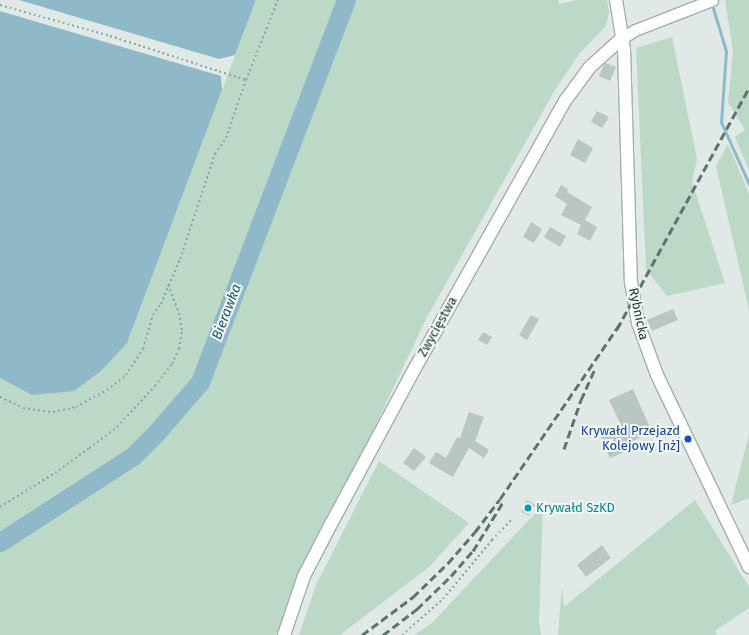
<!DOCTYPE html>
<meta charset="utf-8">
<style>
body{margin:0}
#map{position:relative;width:749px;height:635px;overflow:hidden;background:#e0e9e6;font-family:"Fira Sans",sans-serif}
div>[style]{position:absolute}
.green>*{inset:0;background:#bcd8c6}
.water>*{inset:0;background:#8fb9c8}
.stream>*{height:3px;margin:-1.5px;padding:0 1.5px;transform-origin:1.5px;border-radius:1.5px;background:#8fb9c8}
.river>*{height:19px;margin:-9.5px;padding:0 9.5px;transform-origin:9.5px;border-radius:9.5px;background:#8fb9c8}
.building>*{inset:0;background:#b9c6c2}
.path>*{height:2px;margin-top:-1px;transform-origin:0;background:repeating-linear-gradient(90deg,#85a9a1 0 2px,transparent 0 5px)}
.roads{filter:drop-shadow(1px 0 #a4b0ad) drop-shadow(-1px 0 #a4b0ad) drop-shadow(0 1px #a4b0ad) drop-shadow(0 -1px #a4b0ad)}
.tertiary>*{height:11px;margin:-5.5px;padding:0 5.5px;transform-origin:5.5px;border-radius:5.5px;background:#fff}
.secondary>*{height:12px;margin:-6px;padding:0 6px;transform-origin:6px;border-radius:6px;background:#fff}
.rail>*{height:3px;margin-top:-1.5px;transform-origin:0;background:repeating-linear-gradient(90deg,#5d736f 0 8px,transparent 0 12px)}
.dots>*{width:11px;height:11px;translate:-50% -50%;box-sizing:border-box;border:2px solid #f0f6f4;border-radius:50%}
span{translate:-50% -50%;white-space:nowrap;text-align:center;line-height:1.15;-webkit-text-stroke:4px #f0f6f4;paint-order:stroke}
.street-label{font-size:13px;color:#233734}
.transit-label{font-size:13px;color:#164399}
.right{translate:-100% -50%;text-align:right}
.culture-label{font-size:13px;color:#0d838f}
.left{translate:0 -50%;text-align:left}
.water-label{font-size:14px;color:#25596b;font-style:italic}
</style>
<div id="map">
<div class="green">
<div style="clip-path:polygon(256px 0,558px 0,559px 4px,577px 0,607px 0,609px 12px,607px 22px,604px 28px,579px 54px,555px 90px,427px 317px,276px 635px,0 635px,0 378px,32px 395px,127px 343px)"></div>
<div style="clip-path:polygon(725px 0,749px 0,749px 170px,735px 137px,745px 130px,728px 102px,733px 51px)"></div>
<div style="clip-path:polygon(672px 37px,697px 159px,692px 182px,725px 283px,667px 296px,646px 269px,636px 48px)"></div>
<div style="clip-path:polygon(728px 144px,749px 194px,749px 310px,716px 166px)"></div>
<div style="clip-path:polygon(749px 434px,749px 498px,731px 505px)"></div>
<div style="clip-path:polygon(379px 461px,469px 523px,429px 567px,340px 635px,299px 635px,316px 585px)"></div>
<div style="clip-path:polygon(695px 500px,749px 587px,749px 608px,715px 631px,717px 635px,558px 635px,562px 587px,564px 607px)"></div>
<div style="clip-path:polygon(543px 505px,539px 622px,541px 635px,414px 635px,433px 622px)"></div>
</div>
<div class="water">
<div style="clip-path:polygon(19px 0,256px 0,235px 55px,219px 59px)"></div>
<div style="clip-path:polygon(0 11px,221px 76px,222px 90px,127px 343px,101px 371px,74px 391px,32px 395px,0 378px)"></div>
</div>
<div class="stream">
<div style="left:713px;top:8px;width:45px;rotate:73.2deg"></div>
<div style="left:726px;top:51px;width:71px;rotate:94deg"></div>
<div style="left:721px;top:122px;width:68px;rotate:65.7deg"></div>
</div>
<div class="river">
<div style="left:0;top:542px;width:158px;rotate:-32.9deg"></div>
<div style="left:133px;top:456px;width:33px;rotate:-45deg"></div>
<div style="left:156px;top:433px;width:67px;rotate:-49.2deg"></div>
<div style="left:200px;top:382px;width:409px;rotate:-69.1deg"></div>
</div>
<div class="building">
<div style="clip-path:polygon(605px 63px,616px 67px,610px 81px,599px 76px)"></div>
<div style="clip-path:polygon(597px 111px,609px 117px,602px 128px,591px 122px)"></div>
<div style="clip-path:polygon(578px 139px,593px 148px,585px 163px,570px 155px)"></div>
<div style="clip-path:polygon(561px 185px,568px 189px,567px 192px,592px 207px,585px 220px,597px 227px,590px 241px,577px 234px,581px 225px,561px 215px,567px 204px,555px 196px)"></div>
<div style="clip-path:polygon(531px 222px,542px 229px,534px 243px,523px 237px)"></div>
<div style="clip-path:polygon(550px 227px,566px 236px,560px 247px,544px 237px)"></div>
<div style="clip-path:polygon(673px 309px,678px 320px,652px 331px,647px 320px)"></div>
<div style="clip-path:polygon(531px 315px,539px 319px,527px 340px,519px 335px)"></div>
<div style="clip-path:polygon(483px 332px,492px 337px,487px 345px,478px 340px)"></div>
<div style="clip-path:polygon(633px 389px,652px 432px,633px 441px,636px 447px,610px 458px,600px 435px,621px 425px,609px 400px)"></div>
<div style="clip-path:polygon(469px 412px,484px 417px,475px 441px,489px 450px,484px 458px,469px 448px,453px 477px,429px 463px,436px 452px,446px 458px,457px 437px,460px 438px)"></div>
<div style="clip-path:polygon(414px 448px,426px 457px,414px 471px,403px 463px)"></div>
<div style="clip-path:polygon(527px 500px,535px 505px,529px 516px,521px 512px)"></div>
<div style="clip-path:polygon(602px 545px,611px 558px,586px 577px,577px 565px)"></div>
</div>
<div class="path">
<div style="left:0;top:5px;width:114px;rotate:15.7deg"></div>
<div style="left:110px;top:36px;width:143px;rotate:17.9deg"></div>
<div style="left:0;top:397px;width:25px;rotate:26deg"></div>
<div style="left:23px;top:408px;width:30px;rotate:8deg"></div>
<div style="left:53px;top:412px;width:24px;rotate:-12deg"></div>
<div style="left:76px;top:407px;width:35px;rotate:-29deg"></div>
<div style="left:107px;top:390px;width:24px;rotate:-38deg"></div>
<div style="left:126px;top:375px;width:31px;rotate:-57deg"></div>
<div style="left:143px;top:349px;width:35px;rotate:-74deg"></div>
<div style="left:153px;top:315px;width:14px;rotate:-54deg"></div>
<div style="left:161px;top:304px;width:49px;rotate:-67.1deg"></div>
<div style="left:180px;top:259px;width:111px;rotate:-71.6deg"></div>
<div style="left:215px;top:154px;width:19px;rotate:-55deg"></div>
<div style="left:226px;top:138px;width:61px;rotate:-71deg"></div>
<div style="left:246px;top:80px;width:86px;rotate:-68.2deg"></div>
<div style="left:0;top:507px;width:65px;rotate:-31.7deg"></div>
<div style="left:55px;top:473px;width:42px;rotate:-36.3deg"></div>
<div style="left:89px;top:448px;width:35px;rotate:-37deg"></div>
<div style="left:117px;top:427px;width:56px;rotate:-47.2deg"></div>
<div style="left:155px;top:386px;width:28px;rotate:-52deg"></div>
<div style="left:172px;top:364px;width:17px;rotate:-65deg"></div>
<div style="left:179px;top:349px;width:19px;rotate:-81deg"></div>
<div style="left:182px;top:330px;width:20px;rotate:-101deg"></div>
<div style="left:178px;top:310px;width:27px;rotate:-112deg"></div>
<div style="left:402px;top:635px;width:55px;rotate:-41.3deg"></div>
<div style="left:443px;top:599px;width:77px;rotate:-50.3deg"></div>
<div style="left:492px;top:540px;width:30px;rotate:-46deg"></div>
</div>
<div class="roads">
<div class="tertiary">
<div style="left:622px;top:38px;width:15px;rotate:-32deg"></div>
<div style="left:635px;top:30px;width:83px;rotate:-21.3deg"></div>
</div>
<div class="secondary">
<div style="left:616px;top:0;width:50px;rotate:80.7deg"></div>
<div style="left:624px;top:49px;width:233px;rotate:88.3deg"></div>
<div style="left:631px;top:282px;width:42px;rotate:80.3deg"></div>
<div style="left:638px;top:323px;width:55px;rotate:69.9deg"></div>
<div style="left:657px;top:375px;width:213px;rotate:64.4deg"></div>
<div style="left:284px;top:635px;width:62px;rotate:-71.3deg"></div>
<div style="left:304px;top:576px;width:59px;rotate:-62.6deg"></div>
<div style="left:331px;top:524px;width:167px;rotate:-61.7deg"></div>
<div style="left:410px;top:377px;width:317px;rotate:-60.7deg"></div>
<div style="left:565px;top:101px;width:42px;rotate:-53.7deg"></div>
<div style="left:590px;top:67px;width:43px;rotate:-42.2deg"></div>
</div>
</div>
<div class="rail">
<div style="left:617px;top:329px;width:275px;rotate:-61.3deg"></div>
<div style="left:564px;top:449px;width:52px;rotate:-70.9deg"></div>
<div style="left:581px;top:400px;width:34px;rotate:-66deg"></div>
<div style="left:362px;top:635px;width:64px;rotate:-36.7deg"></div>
<div style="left:413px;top:597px;width:49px;rotate:-44.2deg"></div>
<div style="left:448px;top:563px;width:41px;rotate:-48.9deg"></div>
<div style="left:475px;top:532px;width:41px;rotate:-52.9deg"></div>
<div style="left:500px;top:499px;width:212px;rotate:-55.6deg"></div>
<div style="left:383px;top:635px;width:43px;rotate:-37.4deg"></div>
<div style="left:417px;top:609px;width:47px;rotate:-44.1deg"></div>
<div style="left:451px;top:576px;width:33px;rotate:-49deg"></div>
<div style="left:473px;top:551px;width:57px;rotate:-58.5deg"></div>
</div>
<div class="dots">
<div style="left:688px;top:439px;background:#1a4fb4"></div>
<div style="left:528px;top:508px;background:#0f9aa8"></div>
</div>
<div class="street-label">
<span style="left:638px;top:314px;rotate:78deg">Rybnicka</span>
<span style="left:438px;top:327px;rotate:-61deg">Zwycięstwa</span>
</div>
<div class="transit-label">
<span class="right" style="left:680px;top:439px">Krywałd Przejazd<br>Kolejowy [nż]</span>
</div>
<div class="culture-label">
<span class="left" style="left:536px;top:508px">Krywałd SzKD</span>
</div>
<div class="water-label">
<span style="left:227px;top:312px;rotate:-69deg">Bierawka</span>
</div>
</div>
